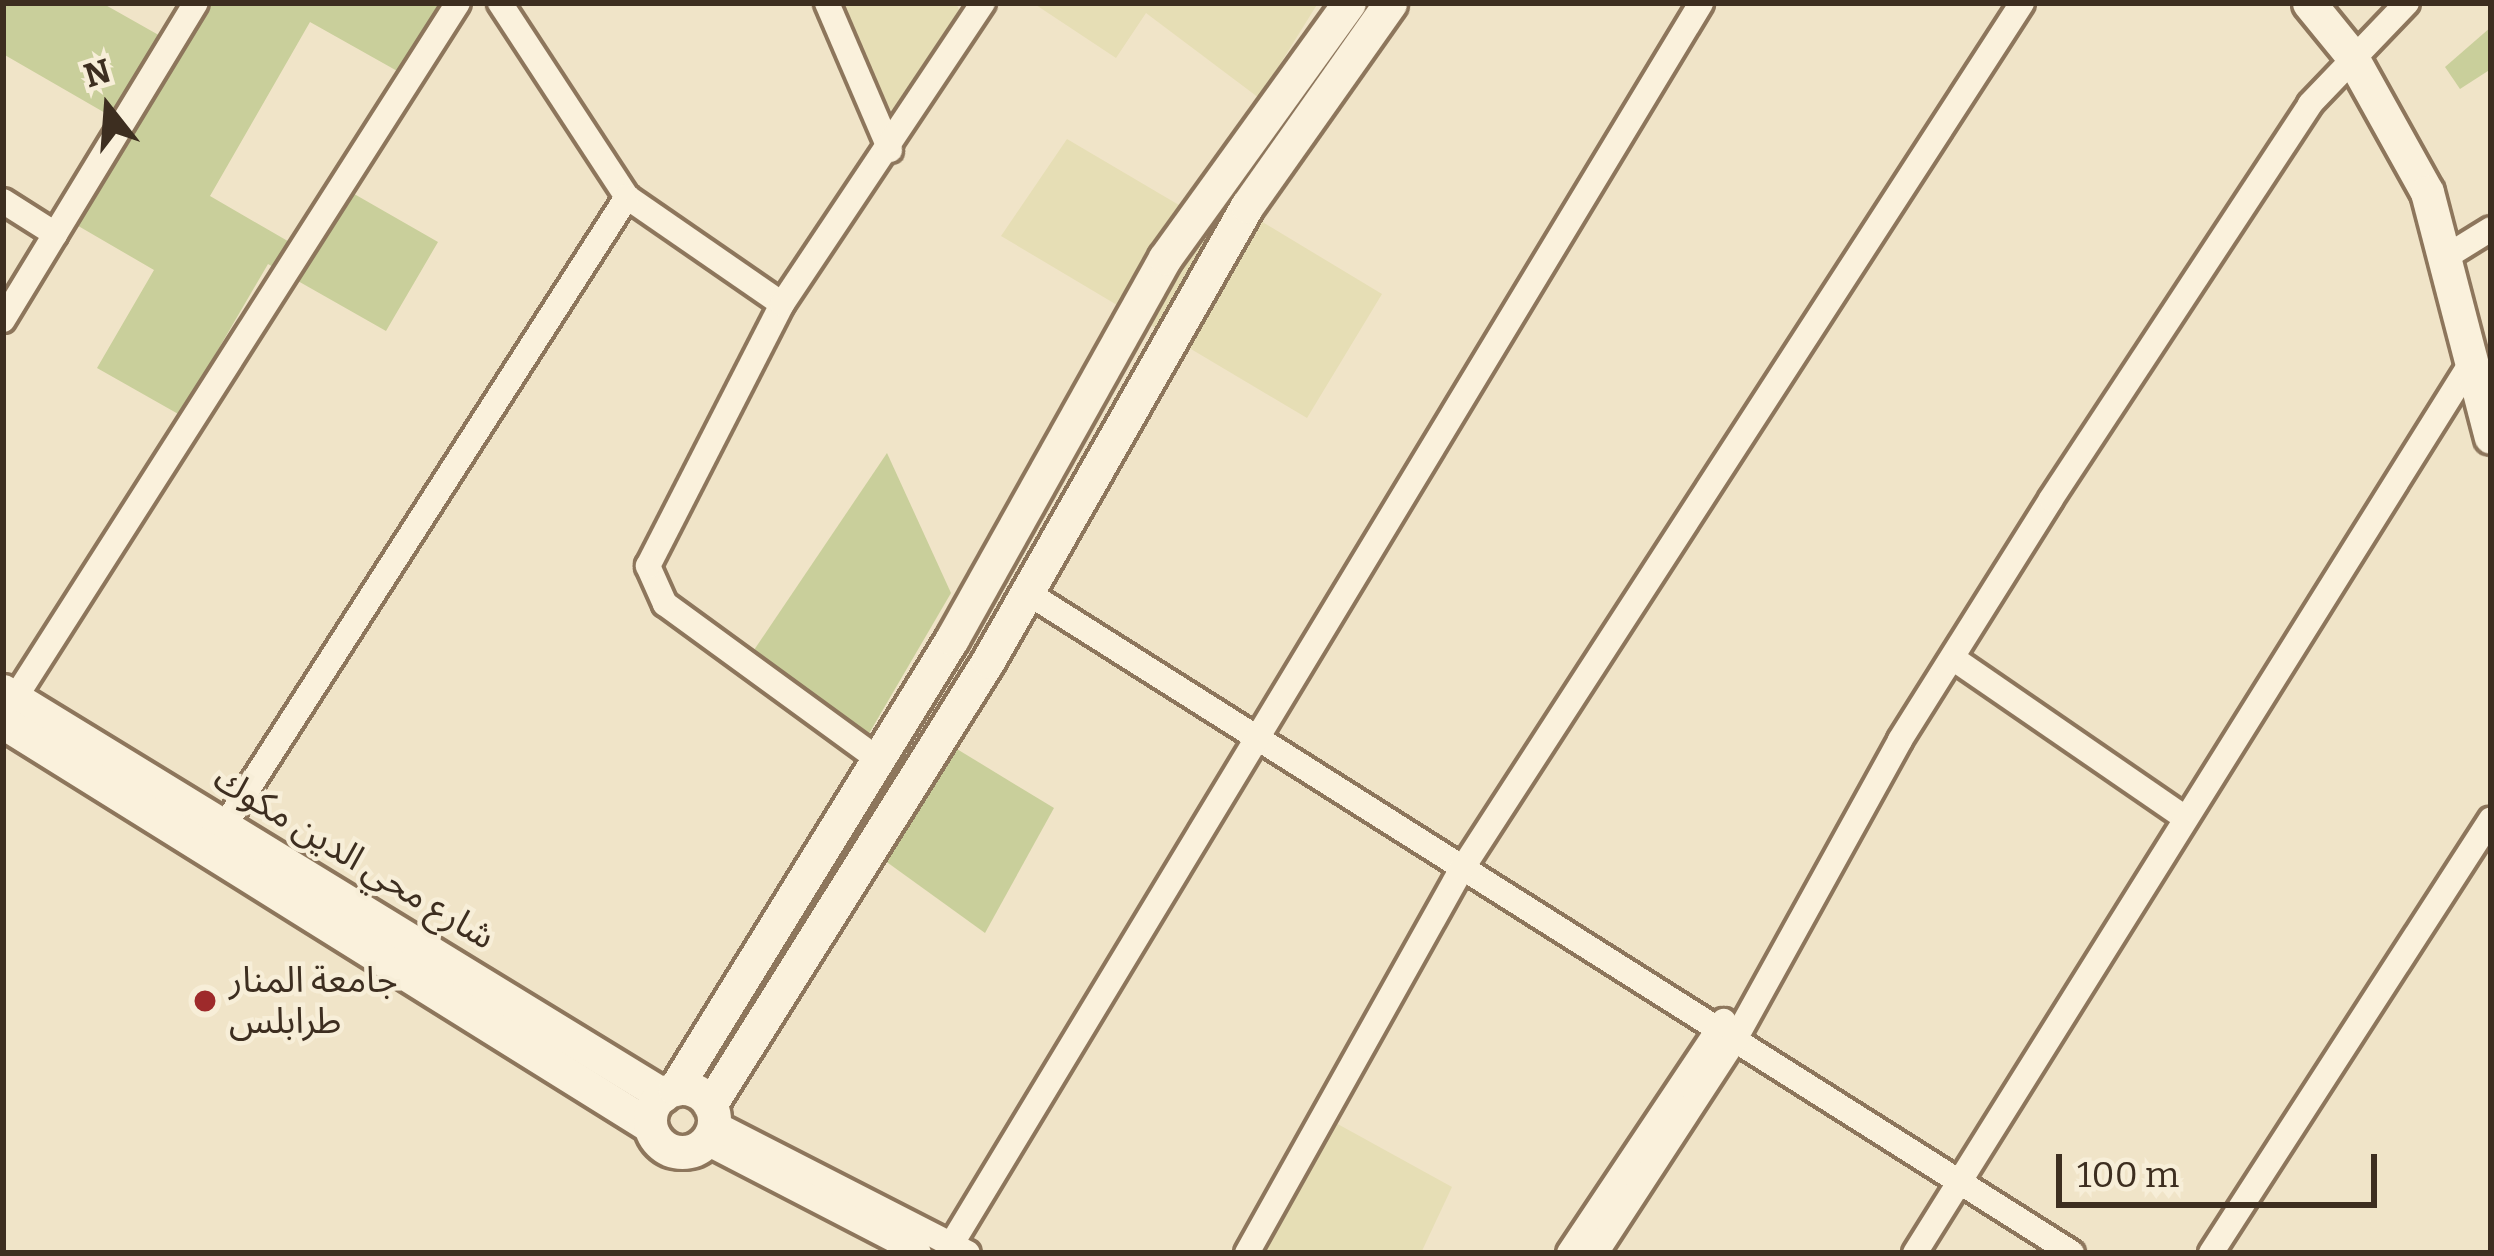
<!DOCTYPE html>
<meta charset="utf-8">
<style>
body{margin:0}
#map{position:relative;width:2494px;height:1256px;overflow:hidden;background:#f0e4c8;font-family:Bitter,"Noto Sans Arabic",serif}
div>[style]{position:absolute}
.farmland>*{inset:0;background:#e6deb5}
.green>*{inset:0;background:#c9cf9b}
.roads{filter:drop-shadow(3px 0 #8d765c) drop-shadow(-3px 0 #8d765c) drop-shadow(0 3px #8d765c) drop-shadow(0 -3px #8d765c)}
.street>*{height:24px;margin:-12px;padding:0 12px;transform-origin:12px;border-radius:12px;background:#faf1dc}
.secondary>*{height:33px;margin:-16.5px;padding:0 16.5px;transform-origin:16.5px;border-radius:16.5px;background:#faf1dc}
.secondary>.ring{margin:-16.5px;padding:0;box-sizing:content-box;background:none;border:33px solid #faf1dc;border-radius:50%}
.dots>*{width:33px;height:33px;translate:-50% -50%;box-sizing:border-box;border:6px solid #f7eed8;border-radius:50%}
span{translate:-50% -50%;white-space:nowrap;text-align:center;line-height:1.15;-webkit-text-stroke:9px #f7eed8;paint-order:stroke}
.street-label{font-size:36px;color:#3d2e20}
.poi-label{font-size:36px;color:#3d2e20}
.left{translate:0 -50%;text-align:left}
.frame{position:absolute;inset:0;border:6px solid #3d2e20;pointer-events:none}
.north{position:absolute;left:48px;top:48px;width:120px;height:120px;-webkit-text-stroke:9px #f7eed8;paint-order:stroke;rotate:343deg;font-size:33px;font-weight:700;line-height:48px;text-align:center;color:#3d2e20}
.north::after{content:'';display:block;margin:auto;width:42px;height:54px;background:#3d2e20;clip-path:polygon(50% 0,100% 100%,50% 72%,0 100%)}
.scale{position:absolute;left:2056px;top:1154px;width:321px;height:54px;box-sizing:border-box;border:6px solid #3d2e20;border-top:0;padding-left:15px;font-size:36px;line-height:42px;white-space:nowrap;color:#3d2e20;-webkit-text-stroke:9px #f7eed8;paint-order:stroke}
</style>
<div id="map">
<div class="farmland">
<div style="clip-path:polygon(830px 3px,956px 3px,960px 12px,892px 112px)"></div>
<div style="clip-path:polygon(1033px 3px,1318px 3px,1259px 98px,1146px 13px,1116px 58px)"></div>
<div style="clip-path:polygon(1067px 139px,1201px 218px,1216px 194px,1382px 294px,1307px 418px,1001px 236px)"></div>
<div style="clip-path:polygon(1334px 1122px,1452px 1187px,1421px 1253px,1255px 1253px)"></div>
</div>
<div class="green">
<div style="clip-path:polygon(3px 3px,102px 3px,171px 42px,194px 3px,460px 3px,415px 81px,310px 22px,210px 196px,305px 251px,342px 187px,438px 242px,386px 331px,268px 264px,180px 415px,97px 368px,154px 270px,68px 220px,126px 125px,3px 54px)"></div>
<div style="clip-path:polygon(2491px 27px,2491px 69px,2460px 89px,2445px 67px)"></div>
<div style="clip-path:polygon(887px 453px,951px 593px,867px 737px,754px 650px)"></div>
<div style="clip-path:polygon(947px 743px,1054px 808px,985px 933px,877px 855px)"></div>
</div>
<div class="roads">
<div class="street">
<div style="left:500px;top:3px;width:232px;rotate:56.8deg"></div>
<div style="left:627px;top:197px;width:188px;rotate:34.6deg"></div>
<div style="left:827px;top:3px;width:160px;rotate:66.8deg"></div>
<div style="left:3px;top:201px;width:62px;rotate:32.4deg"></div>
<div style="left:2449px;top:255px;width:49px;rotate:-31.8deg"></div>
<div style="left:3px;top:320px;width:371px;rotate:-58.7deg"></div>
<div style="left:1028px;top:593px;width:1235px;rotate:32.3deg"></div>
<div style="left:1954px;top:659px;width:275px;rotate:34.5deg"></div>
<div style="left:15px;top:698px;width:824px;rotate:-57.49deg"></div>
<div style="left:875px;top:757px;width:260px;rotate:-143.9deg"></div>
<div style="left:665px;top:604px;width:42px;rotate:-114.1deg"></div>
<div style="left:648px;top:566px;width:294px;rotate:-62.9deg"></div>
<div style="left:782px;top:304px;width:362px;rotate:-56.3deg"></div>
<div style="left:225px;top:825px;width:746px;rotate:-57.38deg"></div>
<div style="left:714px;top:1123px;width:285px;rotate:27.1deg"></div>
<div style="left:705px;top:1142px;width:241px;rotate:27.4deg"></div>
<div style="left:951px;top:1245px;width:1451px;rotate:-58.87deg"></div>
<div style="left:1247px;top:1253px;width:440px;rotate:-60.8deg"></div>
<div style="left:1462px;top:869px;width:1031px;rotate:-57.11deg"></div>
<div style="left:1569px;top:1253px;width:279px;rotate:-56.3deg"></div>
<div style="left:1596px;top:1253px;width:251px;rotate:-56.9deg"></div>
<div style="left:1733px;top:1043px;width:346px;rotate:-61.1deg"></div>
<div style="left:1900px;top:740px;width:284px;rotate:-57.9deg"></div>
<div style="left:2051px;top:499px;width:472px;rotate:-56.7deg"></div>
<div style="left:2310px;top:104px;width:140px;rotate:-46.2deg"></div>
<div style="left:1915px;top:1253px;width:1049px;rotate:-58.01deg"></div>
<div style="left:2211px;top:1253px;width:516px;rotate:-57.17deg"></div>
</div>
<div class="secondary">
<div style="left:2309px;top:3px;width:63px;rotate:50.8deg"></div>
<div style="left:2349px;top:52px;width:160px;rotate:60.9deg"></div>
<div style="left:2427px;top:192px;width:253px;rotate:75.4deg"></div>
<div style="left:3px;top:691px;width:774px;rotate:31.47deg"></div>
<div style="left:3px;top:722px;width:763px;rotate:31.98deg"></div>
<div class="ring" style="left:650px;top:1088px;width:31px;height:31px"></div>
<div style="left:675px;top:1089px;width:528px;rotate:-58.39deg"></div>
<div style="left:952px;top:639px;width:436px;rotate:-60.8deg"></div>
<div style="left:1165px;top:258px;width:314px;rotate:-54.2deg"></div>
<div style="left:710px;top:1105px;width:524px;rotate:-57.95deg"></div>
<div style="left:988px;top:661px;width:524px;rotate:-60.35deg"></div>
<div style="left:1247px;top:206px;width:248px;rotate:-54.8deg"></div>
</div>
</div>
<div class="dots">
<div style="left:205px;top:1001px;background:#9e2a2b"></div>
</div>
<div class="street-label">
<span style="left:354px;top:858px;rotate:31deg">شارع محي الدين مكوك</span>
</div>
<div class="poi-label">
<span class="left" style="left:229px;top:1001px">جامعة المنار<br>طرابلس</span>
</div>
<div class="frame"></div>
<div class="north">N</div>
<div class="scale">100 m</div>
</div>
